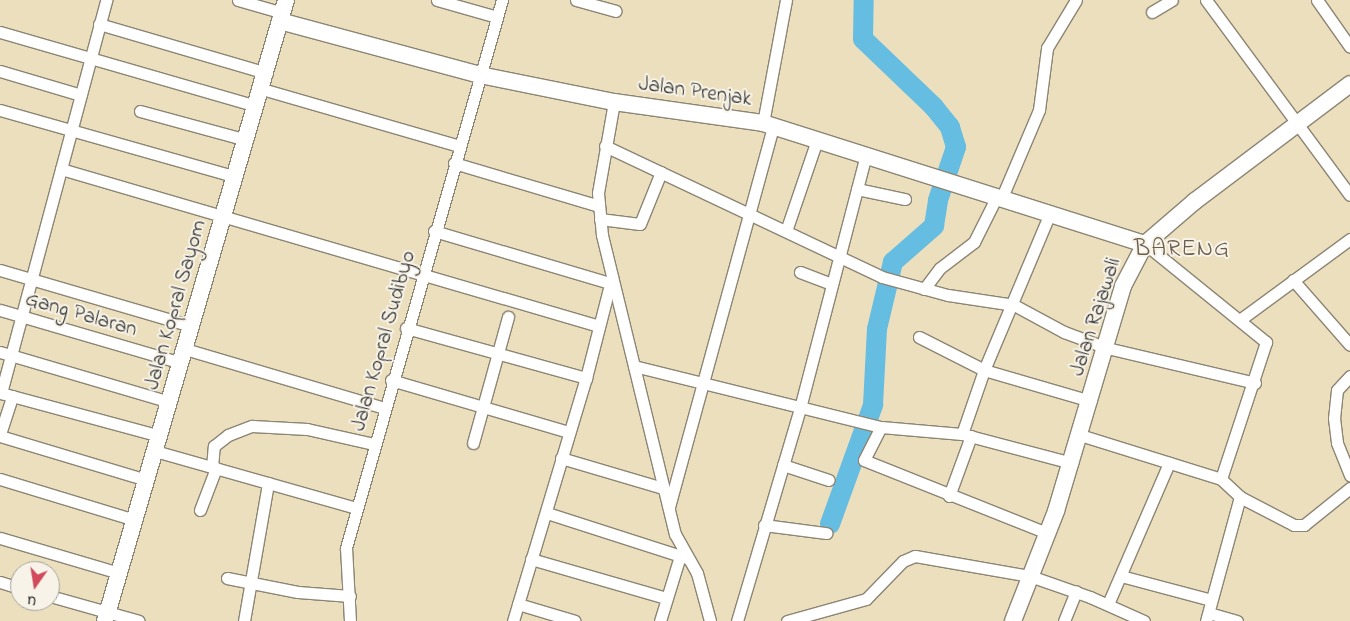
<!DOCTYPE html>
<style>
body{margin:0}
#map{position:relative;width:1350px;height:621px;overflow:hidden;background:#ecdfbd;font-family:"Indie Flower",sans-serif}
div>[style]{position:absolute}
.river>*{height:20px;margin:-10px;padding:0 10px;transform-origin:10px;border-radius:10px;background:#65bde2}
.roads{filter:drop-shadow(1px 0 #8c8574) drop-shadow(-1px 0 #8c8574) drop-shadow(0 1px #8c8574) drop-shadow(0 -1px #8c8574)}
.street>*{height:11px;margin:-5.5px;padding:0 5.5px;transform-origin:5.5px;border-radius:5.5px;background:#fff}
.secondary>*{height:16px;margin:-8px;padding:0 8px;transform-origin:8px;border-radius:8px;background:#fff}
span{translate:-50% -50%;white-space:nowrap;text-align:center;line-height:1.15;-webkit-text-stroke:4px #f7f3e8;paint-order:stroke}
.street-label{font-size:21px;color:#2b2b2b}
.quarter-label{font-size:24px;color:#6b5d4d;letter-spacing:1px}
.north{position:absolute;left:10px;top:561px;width:50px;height:50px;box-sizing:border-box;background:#f7f3e8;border:1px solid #a5a39c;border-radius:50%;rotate:193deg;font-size:14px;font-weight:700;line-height:20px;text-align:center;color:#2b2b2b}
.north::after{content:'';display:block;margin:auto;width:18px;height:22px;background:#d1495b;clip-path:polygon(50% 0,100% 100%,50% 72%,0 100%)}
</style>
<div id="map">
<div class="river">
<div style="left:830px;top:524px;width:127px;rotate:-70.1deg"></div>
<div style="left:873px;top:405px;width:76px;rotate:-87deg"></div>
<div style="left:877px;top:329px;width:69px;rotate:-76.6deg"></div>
<div style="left:893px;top:262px;width:55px;rotate:-41.3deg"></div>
<div style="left:934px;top:226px;width:26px;rotate:-81deg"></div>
<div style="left:938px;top:200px;width:56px;rotate:-71.2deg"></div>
<div style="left:956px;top:147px;width:21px;rotate:-107deg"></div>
<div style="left:950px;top:127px;width:26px;rotate:-129deg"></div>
<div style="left:934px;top:107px;width:98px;rotate:-136.2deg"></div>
<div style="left:863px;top:39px;width:39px;rotate:-89deg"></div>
</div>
<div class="roads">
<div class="street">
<div style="left:238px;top:0;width:47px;rotate:16.1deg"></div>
<div style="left:437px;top:0;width:62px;rotate:15.8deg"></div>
<div style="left:576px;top:0;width:41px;rotate:15.4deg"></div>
<div style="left:1206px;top:0;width:242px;rotate:53.6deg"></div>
<div style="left:1317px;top:0;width:57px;rotate:54.9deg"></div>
<div style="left:1152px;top:12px;width:23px;rotate:-31deg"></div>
<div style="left:99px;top:24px;width:175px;rotate:16.3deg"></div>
<div style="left:0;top:32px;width:266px;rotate:16.1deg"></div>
<div style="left:0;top:71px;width:84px;rotate:16.5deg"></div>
<div style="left:262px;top:89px;width:205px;rotate:16.1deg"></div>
<div style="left:614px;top:102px;width:92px;rotate:100deg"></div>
<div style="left:598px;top:193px;width:42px;rotate:84.6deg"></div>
<div style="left:602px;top:235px;width:308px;rotate:76.3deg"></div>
<div style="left:675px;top:534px;width:45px;rotate:60.6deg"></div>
<div style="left:697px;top:573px;width:50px;rotate:74.8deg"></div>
<div style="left:0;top:110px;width:245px;rotate:15.8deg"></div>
<div style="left:140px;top:111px;width:111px;rotate:15.2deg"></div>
<div style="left:763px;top:123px;width:125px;rotate:-79.4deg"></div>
<div style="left:605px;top:146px;width:306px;rotate:25.3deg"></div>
<div style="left:882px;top:277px;width:68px;rotate:15.3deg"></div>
<div style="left:948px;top:295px;width:67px;rotate:8.6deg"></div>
<div style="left:1014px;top:305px;width:57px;rotate:28.4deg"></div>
<div style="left:1064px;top:332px;width:46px;rotate:20.4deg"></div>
<div style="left:1107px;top:348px;width:152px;rotate:13.3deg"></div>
<div style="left:454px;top:163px;width:151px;rotate:16.5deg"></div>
<div style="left:61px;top:169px;width:560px;rotate:16.27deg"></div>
<div style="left:857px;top:189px;width:49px;rotate:11.8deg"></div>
<div style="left:1002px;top:197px;width:95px;rotate:-67deg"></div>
<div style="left:1039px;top:110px;width:63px;rotate:-82.6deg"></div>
<div style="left:1047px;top:48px;width:56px;rotate:-58.9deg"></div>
<div style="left:600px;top:219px;width:40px;rotate:7.1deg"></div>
<div style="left:640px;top:224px;width:56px;rotate:-68deg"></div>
<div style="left:434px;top:231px;width:184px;rotate:16.5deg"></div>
<div style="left:786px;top:231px;width:96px;rotate:-71.2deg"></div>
<div style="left:1145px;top:244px;width:156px;rotate:39deg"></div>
<div style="left:1266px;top:342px;width:144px;rotate:108.2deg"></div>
<div style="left:0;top:270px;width:199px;rotate:16.3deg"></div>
<div style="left:800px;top:272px;width:34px;rotate:21deg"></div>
<div style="left:1293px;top:280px;width:86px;rotate:48.8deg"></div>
<div style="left:924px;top:289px;width:26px;rotate:-53deg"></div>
<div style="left:940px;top:268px;width:43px;rotate:-37.4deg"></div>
<div style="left:974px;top:242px;width:51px;rotate:-63.4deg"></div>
<div style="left:0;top:310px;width:189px;rotate:16.3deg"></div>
<div style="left:1241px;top:319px;width:135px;rotate:-36.3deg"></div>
<div style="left:406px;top:328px;width:187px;rotate:15.5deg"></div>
<div style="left:919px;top:337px;width:73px;rotate:26.9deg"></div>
<div style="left:984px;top:370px;width:111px;rotate:16.2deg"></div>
<div style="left:185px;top:349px;width:208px;rotate:16.5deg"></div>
<div style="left:0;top:352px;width:177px;rotate:16.4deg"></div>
<div style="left:634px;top:366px;width:254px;rotate:13.9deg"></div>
<div style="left:1350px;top:376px;width:19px;rotate:133deg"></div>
<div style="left:1337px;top:390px;width:28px;rotate:96deg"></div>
<div style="left:1334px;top:418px;width:25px;rotate:83deg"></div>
<div style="left:1337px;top:443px;width:35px;rotate:68deg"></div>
<div style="left:391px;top:380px;width:185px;rotate:16.3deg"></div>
<div style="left:12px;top:396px;width:153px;rotate:15.1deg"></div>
<div style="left:0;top:434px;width:40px;rotate:-72deg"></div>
<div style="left:12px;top:396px;width:11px;rotate:-165deg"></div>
<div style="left:1px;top:393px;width:407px;rotate:-75deg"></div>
<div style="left:962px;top:434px;width:68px;rotate:-71deg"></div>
<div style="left:984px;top:370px;width:168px;rotate:-67.2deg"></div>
<div style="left:1080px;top:435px;width:148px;rotate:17.3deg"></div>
<div style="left:1221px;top:479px;width:26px;rotate:43deg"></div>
<div style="left:1240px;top:497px;width:61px;rotate:27.4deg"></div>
<div style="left:1294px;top:525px;width:10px"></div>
<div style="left:1304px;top:525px;width:59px;rotate:-38.8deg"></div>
<div style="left:0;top:436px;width:153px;rotate:16.7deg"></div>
<div style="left:473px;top:443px;width:131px;rotate:-74.5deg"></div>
<div style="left:155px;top:451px;width:210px;rotate:15.8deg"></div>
<div style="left:561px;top:458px;width:106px;rotate:16.4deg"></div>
<div style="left:783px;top:465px;width:48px;rotate:18.1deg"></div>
<div style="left:212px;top:467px;width:21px;rotate:-85deg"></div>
<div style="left:214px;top:446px;width:18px;rotate:-38deg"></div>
<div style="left:228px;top:435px;width:26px;rotate:-21deg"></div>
<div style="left:252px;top:426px;width:55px;rotate:3.1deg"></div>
<div style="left:307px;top:429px;width:69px;rotate:12.6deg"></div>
<div style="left:0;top:479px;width:141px;rotate:16.9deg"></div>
<div style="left:949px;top:496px;width:64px;rotate:-69.9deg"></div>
<div style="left:669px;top:507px;width:395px;rotate:-74.7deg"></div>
<div style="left:200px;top:510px;width:45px;rotate:-69.1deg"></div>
<div style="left:547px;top:513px;width:147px;rotate:17.8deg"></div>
<div style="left:764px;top:525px;width:63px;rotate:7.4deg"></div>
<div style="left:1047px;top:533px;width:197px;rotate:-158.3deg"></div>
<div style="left:864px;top:460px;width:37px;rotate:-63deg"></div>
<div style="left:881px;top:427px;width:81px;rotate:4.9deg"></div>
<div style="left:962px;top:434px;width:114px;rotate:14.8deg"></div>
<div style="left:0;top:538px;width:124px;rotate:16.4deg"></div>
<div style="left:531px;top:559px;width:141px;rotate:16.1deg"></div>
<div style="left:1121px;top:576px;width:93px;rotate:14.9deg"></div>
<div style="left:227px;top:578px;width:72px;rotate:11.2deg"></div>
<div style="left:298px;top:592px;width:52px;rotate:4.4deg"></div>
<div style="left:0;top:582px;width:21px;rotate:17deg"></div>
<div style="left:50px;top:596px;width:92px;rotate:15.7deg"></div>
<div style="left:518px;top:604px;width:59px;rotate:16.6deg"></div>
<div style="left:1108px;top:604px;width:154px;rotate:-66.6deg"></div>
<div style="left:1209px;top:613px;width:29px;rotate:16deg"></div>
<div style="left:244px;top:621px;width:140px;rotate:-80.1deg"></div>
<div style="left:350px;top:621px;width:73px;rotate:-93.1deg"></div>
<div style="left:346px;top:548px;width:570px;rotate:-74.11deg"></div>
<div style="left:513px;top:621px;width:254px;rotate:-73.3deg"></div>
<div style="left:586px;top:378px;width:104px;rotate:-75.6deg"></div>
<div style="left:660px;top:621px;width:68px;rotate:-72.9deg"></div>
<div style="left:737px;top:621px;width:222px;rotate:-73.5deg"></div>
<div style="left:800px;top:408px;width:262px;rotate:-75.4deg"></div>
<div style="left:787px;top:621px;width:82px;rotate:-15.6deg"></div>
<div style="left:866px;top:599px;width:53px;rotate:-45.8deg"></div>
<div style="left:903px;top:561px;width:13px;rotate:-23deg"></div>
<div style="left:915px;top:556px;width:117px;rotate:9.9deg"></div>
<div style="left:1030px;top:576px;width:64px;rotate:19.3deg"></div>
<div style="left:1090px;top:597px;width:59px;rotate:24deg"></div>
<div style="left:1064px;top:621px;width:32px;rotate:-68deg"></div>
<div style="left:1206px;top:621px;width:129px;rotate:-74.7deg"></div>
</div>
<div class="secondary">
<div style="left:280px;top:21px;width:207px;rotate:15.1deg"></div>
<div style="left:480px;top:75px;width:137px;rotate:11.4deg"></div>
<div style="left:614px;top:102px;width:150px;rotate:8deg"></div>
<div style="left:763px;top:123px;width:401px;rotate:17.6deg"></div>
<div style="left:105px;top:621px;width:647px;rotate:-73.75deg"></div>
<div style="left:1013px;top:621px;width:118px;rotate:-68.6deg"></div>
<div style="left:1056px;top:511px;width:235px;rotate:-73.4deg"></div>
<div style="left:1123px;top:286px;width:47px;rotate:-62.4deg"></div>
<div style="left:1145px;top:244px;width:66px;rotate:-40.7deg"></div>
<div style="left:1195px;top:201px;width:194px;rotate:-37deg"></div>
</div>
</div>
<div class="street-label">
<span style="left:695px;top:92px;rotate:8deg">Jalan Prenjak</span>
<span style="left:176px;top:305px;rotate:-74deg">Jalan Kopral Sayom</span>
<span style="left:81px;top:315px;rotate:16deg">Gang Palaran</span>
<span style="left:1096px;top:317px;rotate:-72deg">Jalan Rajawali</span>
<span style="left:384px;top:341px;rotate:-74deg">Jalan Kopral Sudibyo</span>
</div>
<div class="quarter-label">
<span style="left:1182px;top:250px">BARENG</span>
</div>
<div class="north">U</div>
</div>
